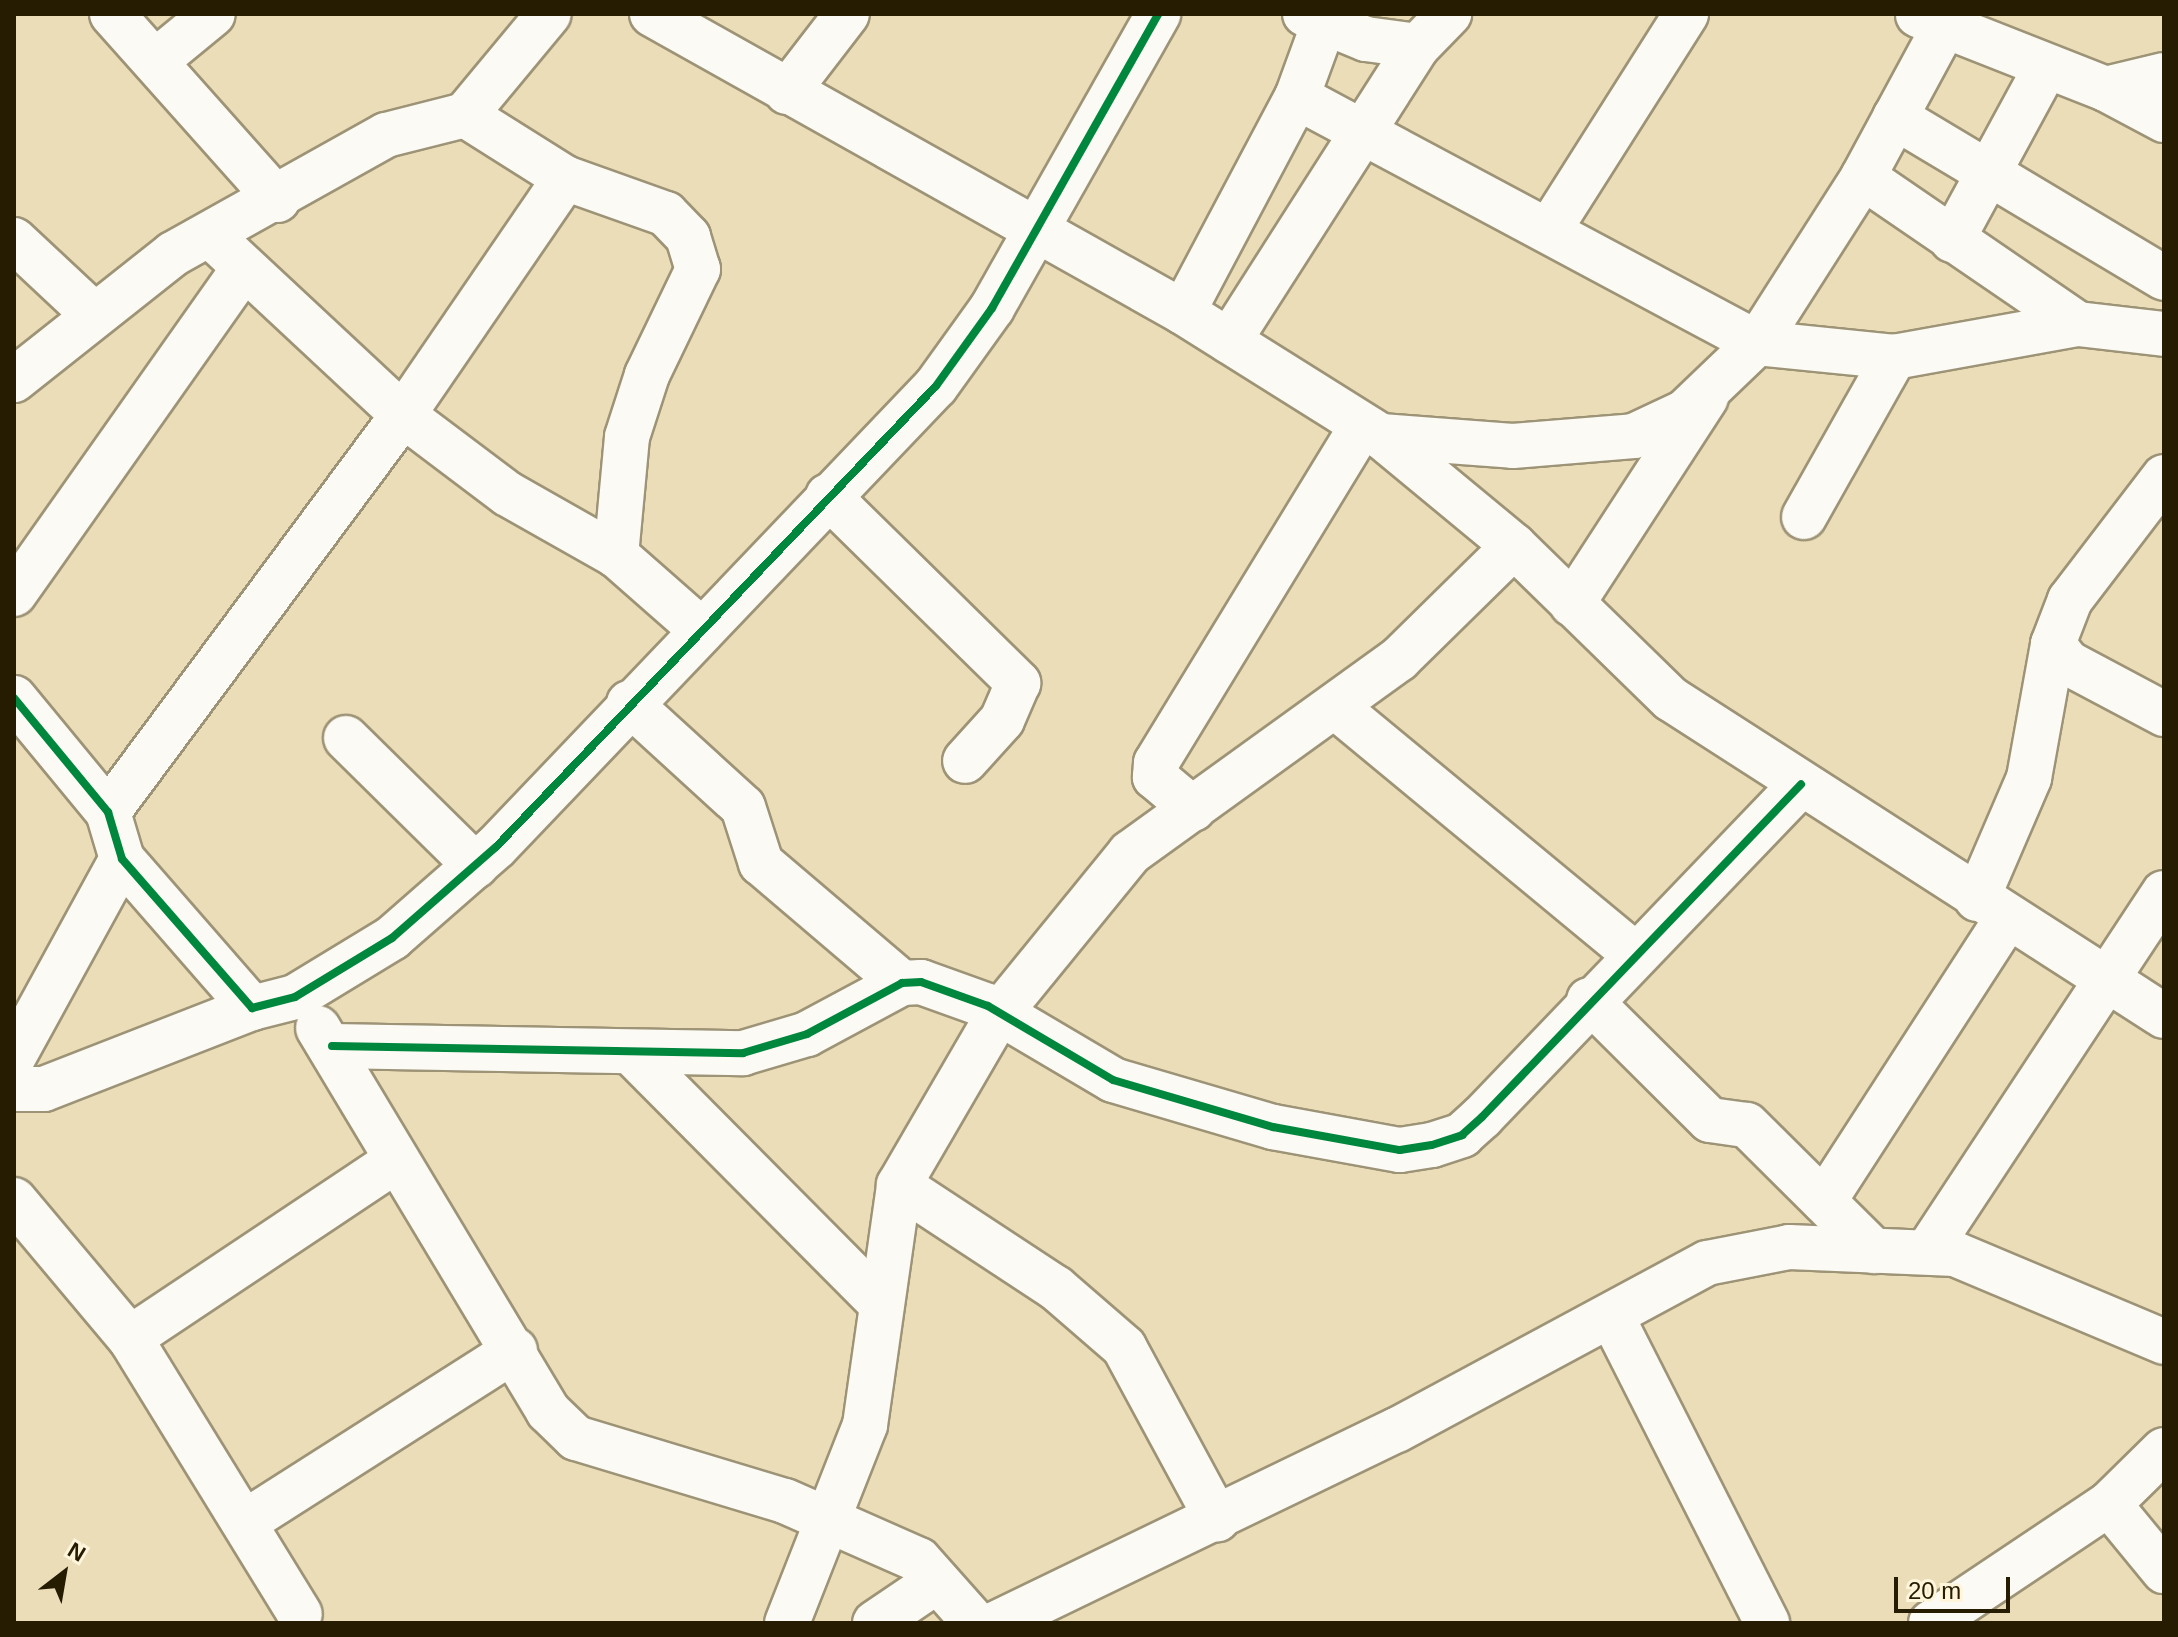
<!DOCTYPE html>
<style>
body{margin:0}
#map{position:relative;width:2178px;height:1637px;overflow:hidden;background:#eaddb8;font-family:Arial,sans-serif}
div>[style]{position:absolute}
.roads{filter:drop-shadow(2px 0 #9d9376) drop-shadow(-2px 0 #9d9376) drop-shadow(0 2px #9d9376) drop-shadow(0 -2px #9d9376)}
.minor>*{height:44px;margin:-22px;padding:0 22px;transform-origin:22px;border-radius:22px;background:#fcfaf4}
.cycleway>*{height:8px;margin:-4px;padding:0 4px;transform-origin:4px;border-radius:4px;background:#00873e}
span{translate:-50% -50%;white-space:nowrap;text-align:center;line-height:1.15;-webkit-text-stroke:8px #fef5db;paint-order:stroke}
.frame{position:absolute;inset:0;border:16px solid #251c02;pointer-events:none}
.north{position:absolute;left:24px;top:1533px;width:80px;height:80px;-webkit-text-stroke:6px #fef5db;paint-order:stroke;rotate:31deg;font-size:22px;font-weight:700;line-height:32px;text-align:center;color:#251c02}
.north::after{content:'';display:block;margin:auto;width:28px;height:36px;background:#251c02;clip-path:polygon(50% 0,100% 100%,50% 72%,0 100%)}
.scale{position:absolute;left:1894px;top:1577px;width:116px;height:36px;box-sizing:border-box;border:4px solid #251c02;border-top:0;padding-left:10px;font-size:24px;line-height:28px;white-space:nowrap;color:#251c02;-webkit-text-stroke:6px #fef5db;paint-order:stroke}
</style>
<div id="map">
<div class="roads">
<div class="minor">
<div style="left:112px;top:14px;width:249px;rotate:48.3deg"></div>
<div style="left:652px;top:14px;width:609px;rotate:29.3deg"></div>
<div style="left:1183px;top:312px;width:234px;rotate:32.1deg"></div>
<div style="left:1381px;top:436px;width:132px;rotate:4.3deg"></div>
<div style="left:1513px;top:446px;width:121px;rotate:-4.7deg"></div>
<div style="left:1634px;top:436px;width:56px;rotate:-25.2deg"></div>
<div style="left:1685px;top:412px;width:100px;rotate:-43.8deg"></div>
<div style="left:1757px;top:343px;width:197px;rotate:-57.4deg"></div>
<div style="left:1863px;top:177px;width:170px;rotate:-61.6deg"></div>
<div style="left:1305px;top:14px;width:66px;rotate:22.3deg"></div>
<div style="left:1366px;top:39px;width:52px;rotate:7.7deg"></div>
<div style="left:1418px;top:46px;width:45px;rotate:-45.9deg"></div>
<div style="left:1918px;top:15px;width:202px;rotate:21.5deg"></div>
<div style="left:2106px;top:89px;width:66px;rotate:28.1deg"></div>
<div style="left:157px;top:60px;width:72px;rotate:-39.4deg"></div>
<div style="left:2106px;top:89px;width:60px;rotate:-13.6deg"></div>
<div style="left:787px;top:92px;width:98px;rotate:-52.4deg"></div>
<div style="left:1297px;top:97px;width:522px;rotate:28.14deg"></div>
<div style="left:1757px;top:343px;width:138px;rotate:5.8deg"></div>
<div style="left:1894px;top:357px;width:187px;rotate:-10.2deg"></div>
<div style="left:2078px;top:324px;width:87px;rotate:6.6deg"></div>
<div style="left:465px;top:115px;width:118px;rotate:32.2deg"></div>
<div style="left:565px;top:178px;width:107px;rotate:19.6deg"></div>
<div style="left:666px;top:214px;width:32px;rotate:46deg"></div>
<div style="left:688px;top:237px;width:34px;rotate:73deg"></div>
<div style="left:698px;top:269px;width:118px;rotate:115.7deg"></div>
<div style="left:647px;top:375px;width:65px;rotate:107.9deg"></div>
<div style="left:627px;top:437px;width:119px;rotate:95.3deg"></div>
<div style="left:1895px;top:117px;width:313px;rotate:30.9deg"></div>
<div style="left:1863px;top:177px;width:260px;rotate:34.4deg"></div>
<div style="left:1551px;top:227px;width:252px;rotate:-57.6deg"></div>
<div style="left:212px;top:237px;width:261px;rotate:43deg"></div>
<div style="left:403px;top:415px;width:131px;rotate:37deg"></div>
<div style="left:508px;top:494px;width:124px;rotate:29.5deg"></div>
<div style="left:616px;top:555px;width:109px;rotate:41.3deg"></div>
<div style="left:14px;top:240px;width:107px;rotate:43.1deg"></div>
<div style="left:1952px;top:240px;width:197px;rotate:-61.5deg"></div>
<div style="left:1183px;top:312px;width:243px;rotate:-62.1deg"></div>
<div style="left:1297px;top:97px;width:76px;rotate:-69.9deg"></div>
<div style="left:1229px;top:341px;width:350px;rotate:-57.4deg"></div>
<div style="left:14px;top:380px;width:203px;rotate:-38.4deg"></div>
<div style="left:173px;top:254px;width:244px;rotate:-29.2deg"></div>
<div style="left:386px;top:135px;width:81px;rotate:-14.2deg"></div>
<div style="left:465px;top:115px;width:131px;rotate:-50.3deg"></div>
<div style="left:1381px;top:436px;width:173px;rotate:39.6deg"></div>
<div style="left:1514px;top:546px;width:219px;rotate:44.3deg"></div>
<div style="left:1671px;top:699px;width:586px;rotate:32.74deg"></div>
<div style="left:2164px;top:477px;width:155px;rotate:127.4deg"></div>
<div style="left:2070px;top:600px;width:47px;rotate:111.1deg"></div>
<div style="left:2053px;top:644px;width:24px;rotate:52deg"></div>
<div style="left:2068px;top:663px;width:109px;rotate:28deg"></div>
<div style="left:828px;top:496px;width:267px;rotate:44.5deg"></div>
<div style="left:1018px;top:683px;width:40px;rotate:113.4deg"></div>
<div style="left:1002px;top:720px;width:55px;rotate:132.1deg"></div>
<div style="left:1804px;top:517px;width:184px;rotate:-60.6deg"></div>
<div style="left:14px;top:594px;width:395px;rotate:-54.8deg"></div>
<div style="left:1572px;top:604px;width:246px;rotate:-57deg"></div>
<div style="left:14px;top:698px;width:148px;rotate:50.5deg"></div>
<div style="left:108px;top:812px;width:49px;rotate:73.4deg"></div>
<div style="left:122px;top:859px;width:198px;rotate:48.9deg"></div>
<div style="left:252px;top:1008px;width:44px;rotate:-14.3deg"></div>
<div style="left:295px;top:997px;width:114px;rotate:-31.3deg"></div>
<div style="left:392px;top:938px;width:138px;rotate:-41.2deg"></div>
<div style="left:496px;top:847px;width:637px;rotate:-46.34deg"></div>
<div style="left:936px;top:386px;width:96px;rotate:-54.3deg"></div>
<div style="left:992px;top:308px;width:338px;rotate:-60.5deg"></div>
<div style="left:629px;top:703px;width:154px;rotate:42.4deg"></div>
<div style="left:743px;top:807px;width:59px;rotate:72.2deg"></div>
<div style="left:761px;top:863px;width:185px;rotate:40.4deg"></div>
<div style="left:1337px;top:708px;width:384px;rotate:39.6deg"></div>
<div style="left:346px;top:738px;width:182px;rotate:44.6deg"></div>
<div style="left:1193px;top:809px;width:50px;rotate:-139.9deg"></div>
<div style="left:1155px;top:777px;width:14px;rotate:-86deg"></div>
<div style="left:1156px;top:763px;width:395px;rotate:-58.6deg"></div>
<div style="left:108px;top:812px;width:495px;rotate:-53.4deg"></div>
<div style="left:403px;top:415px;width:287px;rotate:-55.6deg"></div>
<div style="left:1977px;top:899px;width:132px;rotate:-66.7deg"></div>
<div style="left:2029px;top:778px;width:136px;rotate:-79.8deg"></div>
<div style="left:1589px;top:1000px;width:170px;rotate:44.8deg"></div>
<div style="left:1710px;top:1120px;width:37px;rotate:8deg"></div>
<div style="left:1747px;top:1125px;width:179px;rotate:44.8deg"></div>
<div style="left:318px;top:1028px;width:447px;rotate:59deg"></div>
<div style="left:548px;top:1411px;width:39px;rotate:44deg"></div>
<div style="left:576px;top:1438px;width:218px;rotate:16.8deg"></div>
<div style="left:785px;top:1501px;width:146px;rotate:23.8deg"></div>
<div style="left:919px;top:1560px;width:84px;rotate:48.4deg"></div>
<div style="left:332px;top:1046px;width:411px;rotate:1deg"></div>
<div style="left:743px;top:1053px;width:67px;rotate:-16.5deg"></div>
<div style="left:807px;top:1034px;width:108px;rotate:-28.2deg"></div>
<div style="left:902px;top:983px;width:19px;rotate:-3deg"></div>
<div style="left:921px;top:982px;width:71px;rotate:19.7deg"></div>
<div style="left:988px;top:1006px;width:145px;rotate:30.6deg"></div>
<div style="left:1113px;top:1080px;width:167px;rotate:16.4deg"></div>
<div style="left:1273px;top:1127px;width:129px;rotate:10.3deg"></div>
<div style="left:1400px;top:1150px;width:32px;rotate:-9deg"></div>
<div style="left:1432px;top:1145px;width:32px;rotate:-18deg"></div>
<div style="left:1462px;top:1135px;width:27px;rotate:-42deg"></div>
<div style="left:1482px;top:1117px;width:461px;rotate:-46.2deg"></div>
<div style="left:632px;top:1053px;width:354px;rotate:45.2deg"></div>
<div style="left:14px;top:1056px;width:225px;rotate:-61.3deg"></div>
<div style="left:14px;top:1089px;width:30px"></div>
<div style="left:44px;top:1089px;width:223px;rotate:-21.3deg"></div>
<div style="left:899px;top:1185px;width:188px;rotate:33.3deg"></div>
<div style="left:1056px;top:1288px;width:90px;rotate:40.9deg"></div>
<div style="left:1124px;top:1347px;width:196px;rotate:61.6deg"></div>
<div style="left:14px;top:1200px;width:180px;rotate:50deg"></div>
<div style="left:130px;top:1338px;width:324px;rotate:58.4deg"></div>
<div style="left:1824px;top:1201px;width:337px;rotate:-57.1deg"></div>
<div style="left:1927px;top:1252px;width:430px;rotate:-56.6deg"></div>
<div style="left:1613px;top:1319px;width:341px;rotate:63.1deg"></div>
<div style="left:130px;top:1338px;width:319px;rotate:-33.7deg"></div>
<div style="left:2109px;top:1504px;width:87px;rotate:50.6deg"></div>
<div style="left:245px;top:1522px;width:320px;rotate:-32.5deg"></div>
<div style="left:787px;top:1623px;width:213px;rotate:-68.5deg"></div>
<div style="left:865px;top:1425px;width:242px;rotate:-81.9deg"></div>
<div style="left:899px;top:1185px;width:197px;rotate:-59.8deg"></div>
<div style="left:998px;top:1015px;width:209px;rotate:-50.8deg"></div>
<div style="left:1130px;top:853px;width:332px;rotate:-35.8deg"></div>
<div style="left:1399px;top:659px;width:161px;rotate:-44.5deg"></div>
<div style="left:875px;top:1623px;width:75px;rotate:-34.1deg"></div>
<div style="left:997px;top:1623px;width:444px;rotate:-25.8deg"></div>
<div style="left:1397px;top:1430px;width:352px;rotate:-28.3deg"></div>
<div style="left:1707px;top:1263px;width:84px;rotate:-11deg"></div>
<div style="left:1789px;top:1247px;width:166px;rotate:2.4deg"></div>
<div style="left:1955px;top:1254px;width:227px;rotate:22.8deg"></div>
<div style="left:1931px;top:1623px;width:214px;rotate:-33.8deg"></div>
<div style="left:2109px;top:1504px;width:77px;rotate:-44.5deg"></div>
</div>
</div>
<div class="cycleway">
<div style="left:14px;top:698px;width:148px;rotate:50.5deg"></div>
<div style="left:108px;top:812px;width:49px;rotate:73.4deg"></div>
<div style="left:122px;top:859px;width:198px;rotate:48.9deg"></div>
<div style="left:252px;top:1008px;width:44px;rotate:-14.3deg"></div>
<div style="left:295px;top:997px;width:114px;rotate:-31.3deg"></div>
<div style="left:392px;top:938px;width:138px;rotate:-41.2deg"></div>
<div style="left:496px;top:847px;width:637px;rotate:-46.34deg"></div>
<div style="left:936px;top:386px;width:96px;rotate:-54.3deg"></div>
<div style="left:992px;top:308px;width:338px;rotate:-60.5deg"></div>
<div style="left:332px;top:1046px;width:411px;rotate:1deg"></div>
<div style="left:743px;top:1053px;width:67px;rotate:-16.5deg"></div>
<div style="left:807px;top:1034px;width:108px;rotate:-28.2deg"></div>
<div style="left:902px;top:983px;width:19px;rotate:-3deg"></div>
<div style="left:921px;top:982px;width:71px;rotate:19.7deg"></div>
<div style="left:988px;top:1006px;width:145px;rotate:30.6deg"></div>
<div style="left:1113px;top:1080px;width:167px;rotate:16.4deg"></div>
<div style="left:1273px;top:1127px;width:129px;rotate:10.3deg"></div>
<div style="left:1400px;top:1150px;width:32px;rotate:-9deg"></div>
<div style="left:1432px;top:1145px;width:32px;rotate:-18deg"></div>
<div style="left:1462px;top:1135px;width:27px;rotate:-42deg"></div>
<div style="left:1482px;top:1117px;width:461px;rotate:-46.2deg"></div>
</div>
<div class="frame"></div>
<div class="north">N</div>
<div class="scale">20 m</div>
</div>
